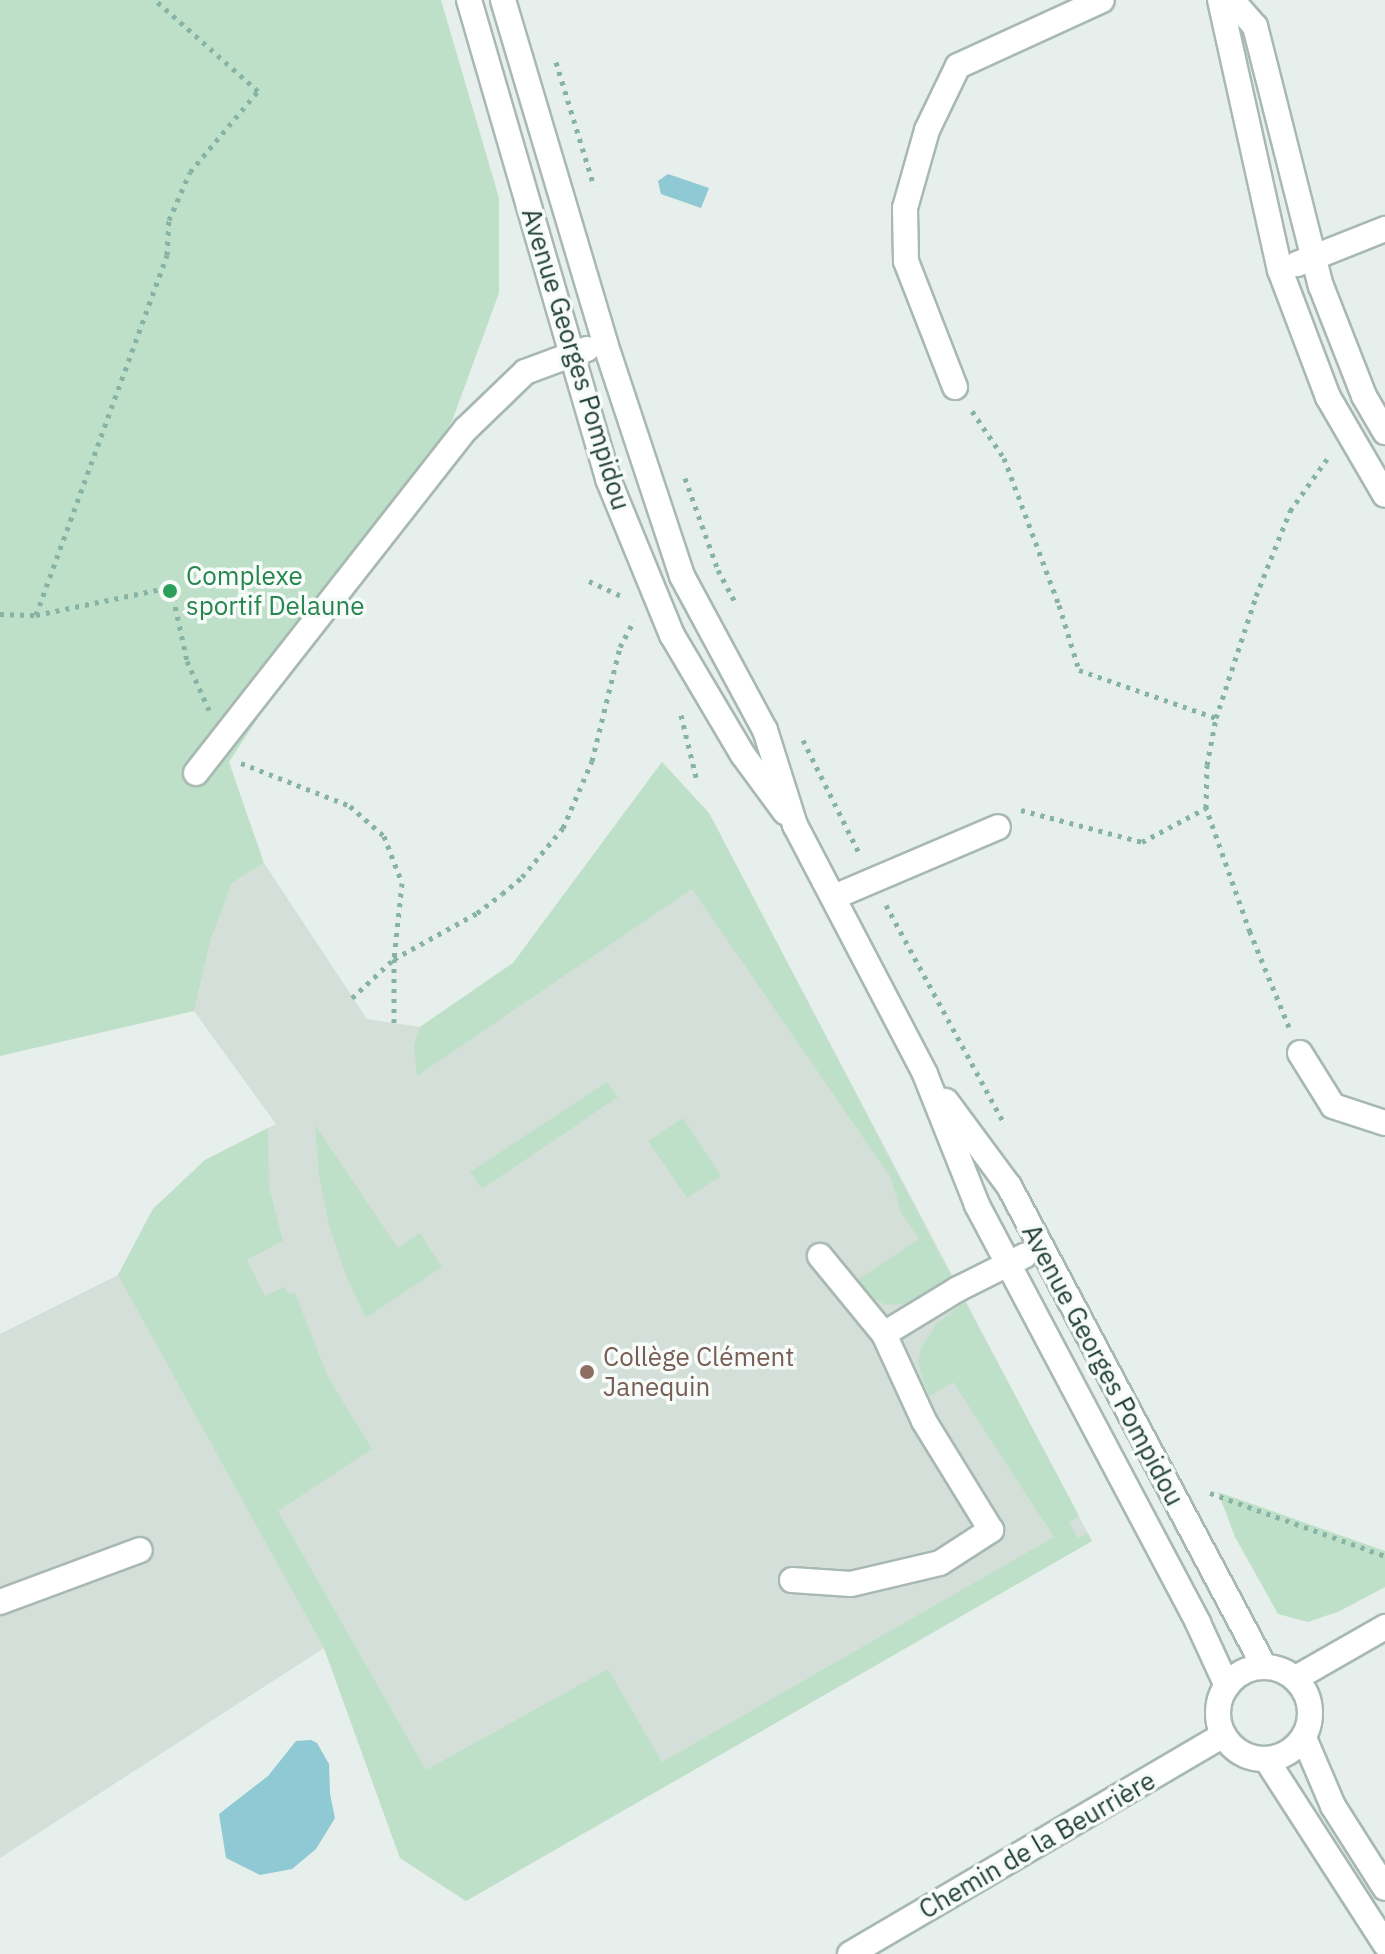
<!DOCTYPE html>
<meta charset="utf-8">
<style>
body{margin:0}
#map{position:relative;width:1385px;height:1954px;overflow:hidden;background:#e6efeb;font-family:"IBM Plex Sans",sans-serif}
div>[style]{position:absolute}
.built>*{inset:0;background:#d4dfda}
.green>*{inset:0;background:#bfe0c8}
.water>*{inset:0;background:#8ec9d4}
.path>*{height:5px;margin-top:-2.5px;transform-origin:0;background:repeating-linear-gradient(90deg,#86b3a5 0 4px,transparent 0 10px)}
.roads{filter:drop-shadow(2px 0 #a8b8b2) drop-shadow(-2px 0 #a8b8b2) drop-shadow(0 2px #a8b8b2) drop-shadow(0 -2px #a8b8b2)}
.minor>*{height:24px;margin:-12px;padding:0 12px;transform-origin:12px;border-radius:12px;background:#fff}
.minor>.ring{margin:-12px;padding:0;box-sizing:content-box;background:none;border:24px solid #fff;border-radius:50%}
.dots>*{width:22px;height:22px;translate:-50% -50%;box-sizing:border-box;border:4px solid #f7fbf9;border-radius:50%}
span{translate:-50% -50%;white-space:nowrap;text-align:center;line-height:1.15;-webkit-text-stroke:7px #f7fbf9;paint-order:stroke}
.street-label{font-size:26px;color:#24423a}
.leisure-label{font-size:26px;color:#27864d}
.left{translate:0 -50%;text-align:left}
.education-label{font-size:26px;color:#785e54}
</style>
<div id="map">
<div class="built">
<div style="clip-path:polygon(662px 762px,709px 813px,1092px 1541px,466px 1901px,400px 1858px,324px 1648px,0 1858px,0 1334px,118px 1275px,153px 1209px,205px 1160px,276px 1124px,194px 1011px,211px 939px,232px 883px,264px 863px,367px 1019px,420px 1027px,513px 963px)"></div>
</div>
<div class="green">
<div style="clip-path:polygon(0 0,441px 0,499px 198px,499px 293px,452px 421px,229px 762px,264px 863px,232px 883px,211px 939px,194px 1011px,0 1056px)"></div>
<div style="clip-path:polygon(662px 762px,709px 813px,951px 1276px,915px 1303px,885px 1305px,867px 1294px,856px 1281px,919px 1239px,901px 1213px,891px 1178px,692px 889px,417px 1076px,414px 1045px,420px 1027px,513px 963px)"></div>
<div style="clip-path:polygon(607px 1082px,618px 1097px,482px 1189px,470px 1172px)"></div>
<div style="clip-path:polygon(683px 1118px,721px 1176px,687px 1198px,648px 1141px)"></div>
<div style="clip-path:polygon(315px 1125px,398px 1248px,420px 1233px,442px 1267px,366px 1318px,346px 1276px,329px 1225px,319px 1175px)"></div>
<div style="clip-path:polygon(268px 1128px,269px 1187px,283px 1241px,247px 1260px,265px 1296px,284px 1287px,289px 1294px,295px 1293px,328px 1377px,372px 1449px,278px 1511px,426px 1770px,608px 1669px,662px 1762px,1054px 1537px,953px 1382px,930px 1396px,924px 1384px,918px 1362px,921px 1348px,937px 1323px,965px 1302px,1079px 1516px,1069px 1522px,1078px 1538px,1088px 1533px,1092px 1541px,466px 1901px,400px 1858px,324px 1648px,118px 1275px,153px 1209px,205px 1160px)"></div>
<div style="clip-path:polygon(1218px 1492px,1385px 1551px,1385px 1587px,1340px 1611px,1308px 1622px,1278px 1614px,1235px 1537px)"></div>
</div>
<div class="water">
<div style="clip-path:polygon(668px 174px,709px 188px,701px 208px,661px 194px,658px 181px)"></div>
<div style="clip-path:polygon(311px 1740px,317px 1743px,329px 1764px,330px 1794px,335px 1818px,316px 1849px,292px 1869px,260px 1875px,226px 1858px,219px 1814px,268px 1776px,296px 1741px)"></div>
</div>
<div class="path">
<div style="left:556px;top:62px;width:130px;rotate:73deg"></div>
<div style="left:972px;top:411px;width:57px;rotate:55.8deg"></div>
<div style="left:1004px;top:458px;width:157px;rotate:69.5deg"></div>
<div style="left:1059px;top:605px;width:68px;rotate:72.9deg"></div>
<div style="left:1079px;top:670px;width:145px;rotate:19.3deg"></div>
<div style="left:685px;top:478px;width:98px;rotate:70.3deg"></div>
<div style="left:718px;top:570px;width:36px;rotate:62deg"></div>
<div style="left:589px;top:581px;width:38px;rotate:25deg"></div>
<div style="left:0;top:614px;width:36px;rotate:2deg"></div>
<div style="left:36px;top:615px;width:138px;rotate:-11.7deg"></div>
<div style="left:171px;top:587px;width:76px;rotate:77.8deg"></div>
<div style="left:187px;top:661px;width:54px;rotate:65.8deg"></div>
<div style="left:36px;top:615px;width:383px;rotate:-70deg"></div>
<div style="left:167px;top:255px;width:35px;rotate:-87deg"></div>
<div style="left:169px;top:220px;width:52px;rotate:-66.4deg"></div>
<div style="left:190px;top:172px;width:106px;rotate:-50deg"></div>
<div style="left:258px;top:91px;width:137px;rotate:-138.5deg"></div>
<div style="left:681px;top:715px;width:68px;rotate:76.4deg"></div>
<div style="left:803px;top:740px;width:126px;rotate:63.6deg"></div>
<div style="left:241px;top:763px;width:117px;rotate:21.5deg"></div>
<div style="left:350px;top:806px;width:45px;rotate:41.4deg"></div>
<div style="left:384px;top:836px;width:50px;rotate:69deg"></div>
<div style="left:402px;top:883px;width:76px;rotate:96deg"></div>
<div style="left:394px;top:959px;width:95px;rotate:-29deg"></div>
<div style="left:477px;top:913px;width:31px;rotate:-37deg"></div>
<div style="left:502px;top:894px;width:26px;rotate:-40deg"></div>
<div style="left:522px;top:877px;width:64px;rotate:-50.1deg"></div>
<div style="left:563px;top:828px;width:73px;rotate:-66.6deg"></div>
<div style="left:592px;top:761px;width:117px;rotate:-76.2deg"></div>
<div style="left:620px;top:647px;width:30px;rotate:-62deg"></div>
<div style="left:1021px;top:810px;width:125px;rotate:14.8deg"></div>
<div style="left:1142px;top:842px;width:72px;rotate:-28deg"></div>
<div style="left:886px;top:905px;width:250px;rotate:61.6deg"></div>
<div style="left:352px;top:998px;width:57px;rotate:-42.9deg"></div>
<div style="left:394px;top:959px;width:64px;rotate:90deg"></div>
<div style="left:1289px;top:1027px;width:103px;rotate:-112.3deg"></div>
<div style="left:1250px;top:932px;width:132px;rotate:-109.5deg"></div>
<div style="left:1206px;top:808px;width:43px;rotate:-88.7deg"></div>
<div style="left:1207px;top:765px;width:48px;rotate:-79.2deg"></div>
<div style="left:1216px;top:718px;width:128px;rotate:-71.8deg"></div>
<div style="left:1256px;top:596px;width:92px;rotate:-68.2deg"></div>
<div style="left:1290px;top:511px;width:64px;rotate:-54.6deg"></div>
<div style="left:1210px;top:1493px;width:186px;rotate:19.8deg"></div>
</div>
<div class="roads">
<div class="minor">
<div style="left:469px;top:0;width:499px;rotate:73.8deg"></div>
<div style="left:608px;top:479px;width:169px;rotate:67.7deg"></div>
<div style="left:672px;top:635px;width:139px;rotate:59.4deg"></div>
<div style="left:743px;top:755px;width:71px;rotate:53.6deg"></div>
<div style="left:503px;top:0;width:358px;rotate:73.4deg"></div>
<div style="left:605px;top:343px;width:245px;rotate:71.7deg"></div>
<div style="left:682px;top:576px;width:175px;rotate:61.7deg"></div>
<div style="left:765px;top:730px;width:100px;rotate:72.5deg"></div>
<div style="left:795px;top:825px;width:281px;rotate:62.4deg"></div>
<div style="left:925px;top:1074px;width:141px;rotate:68.3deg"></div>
<div style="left:977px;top:1205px;width:473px;rotate:62.1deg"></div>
<div style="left:1198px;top:1623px;width:69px;rotate:65.3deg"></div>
<div style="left:1220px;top:0;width:277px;rotate:77.5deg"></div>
<div style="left:1280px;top:270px;width:136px;rotate:69.3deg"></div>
<div style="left:1328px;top:397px;width:113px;rotate:59.8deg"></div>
<div style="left:1232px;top:0;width:35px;rotate:49deg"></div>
<div style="left:1255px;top:26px;width:268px;rotate:75.8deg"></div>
<div style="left:1321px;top:286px;width:118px;rotate:68.6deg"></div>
<div style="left:1364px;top:396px;width:42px;rotate:59.7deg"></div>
<div style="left:1297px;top:264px;width:95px;rotate:-21.7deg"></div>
<div style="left:955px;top:387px;width:135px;rotate:-111.3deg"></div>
<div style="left:906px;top:261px;width:53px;rotate:-91.1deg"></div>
<div style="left:905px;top:208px;width:81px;rotate:-74.2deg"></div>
<div style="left:927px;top:130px;width:71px;rotate:-64.2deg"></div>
<div style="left:958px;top:66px;width:158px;rotate:-24.6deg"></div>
<div style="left:196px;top:773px;width:437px;rotate:-51.9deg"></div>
<div style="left:466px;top:429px;width:82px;rotate:-44deg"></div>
<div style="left:525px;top:372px;width:66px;rotate:-20.4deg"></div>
<div style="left:834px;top:897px;width:178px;rotate:-23.1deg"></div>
<div style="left:1300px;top:1053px;width:62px;rotate:58.1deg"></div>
<div style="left:1333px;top:1106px;width:55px;rotate:18.1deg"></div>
<div style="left:946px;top:1101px;width:106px;rotate:53.5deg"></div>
<div style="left:1009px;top:1186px;width:544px;rotate:62.02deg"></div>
<div style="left:884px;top:1334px;width:87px;rotate:-31.3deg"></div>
<div style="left:958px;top:1289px;width:74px;rotate:-26.6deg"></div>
<div style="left:792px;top:1580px;width:59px;rotate:3.9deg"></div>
<div style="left:851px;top:1584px;width:91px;rotate:-13.3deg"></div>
<div style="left:940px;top:1563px;width:61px;rotate:-32.9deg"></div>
<div style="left:991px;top:1530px;width:128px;rotate:-121.6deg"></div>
<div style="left:924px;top:1421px;width:96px;rotate:-114.7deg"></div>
<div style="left:884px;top:1334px;width:101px;rotate:-129.4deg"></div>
<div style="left:0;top:1602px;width:149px;rotate:-20.4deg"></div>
<div class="ring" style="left:1218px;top:1667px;width:68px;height:68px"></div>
<div style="left:1296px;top:1678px;width:103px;rotate:-29.8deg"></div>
<div style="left:1304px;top:1738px;width:74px;rotate:66.9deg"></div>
<div style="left:1333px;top:1806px;width:97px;rotate:57.6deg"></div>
<div style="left:1266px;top:1759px;width:220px;rotate:57.2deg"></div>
<div style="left:850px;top:1954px;width:433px;rotate:-30.4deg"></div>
</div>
</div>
<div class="dots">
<div style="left:170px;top:591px;background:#2e9e5b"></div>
<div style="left:587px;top:1372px;background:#8d6e63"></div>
</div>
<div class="street-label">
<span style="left:576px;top:359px;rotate:73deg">Avenue Georges Pompidou</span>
<span style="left:1103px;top:1365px;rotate:62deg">Avenue Georges Pompidou</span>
<span style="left:1037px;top:1845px;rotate:-30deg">Chemin de la Beurrière</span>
</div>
<div class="leisure-label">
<span class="left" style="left:186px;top:591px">Complexe<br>sportif Delaune</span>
</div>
<div class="education-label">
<span class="left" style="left:603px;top:1372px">Collège Clément<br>Janequin</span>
</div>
</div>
